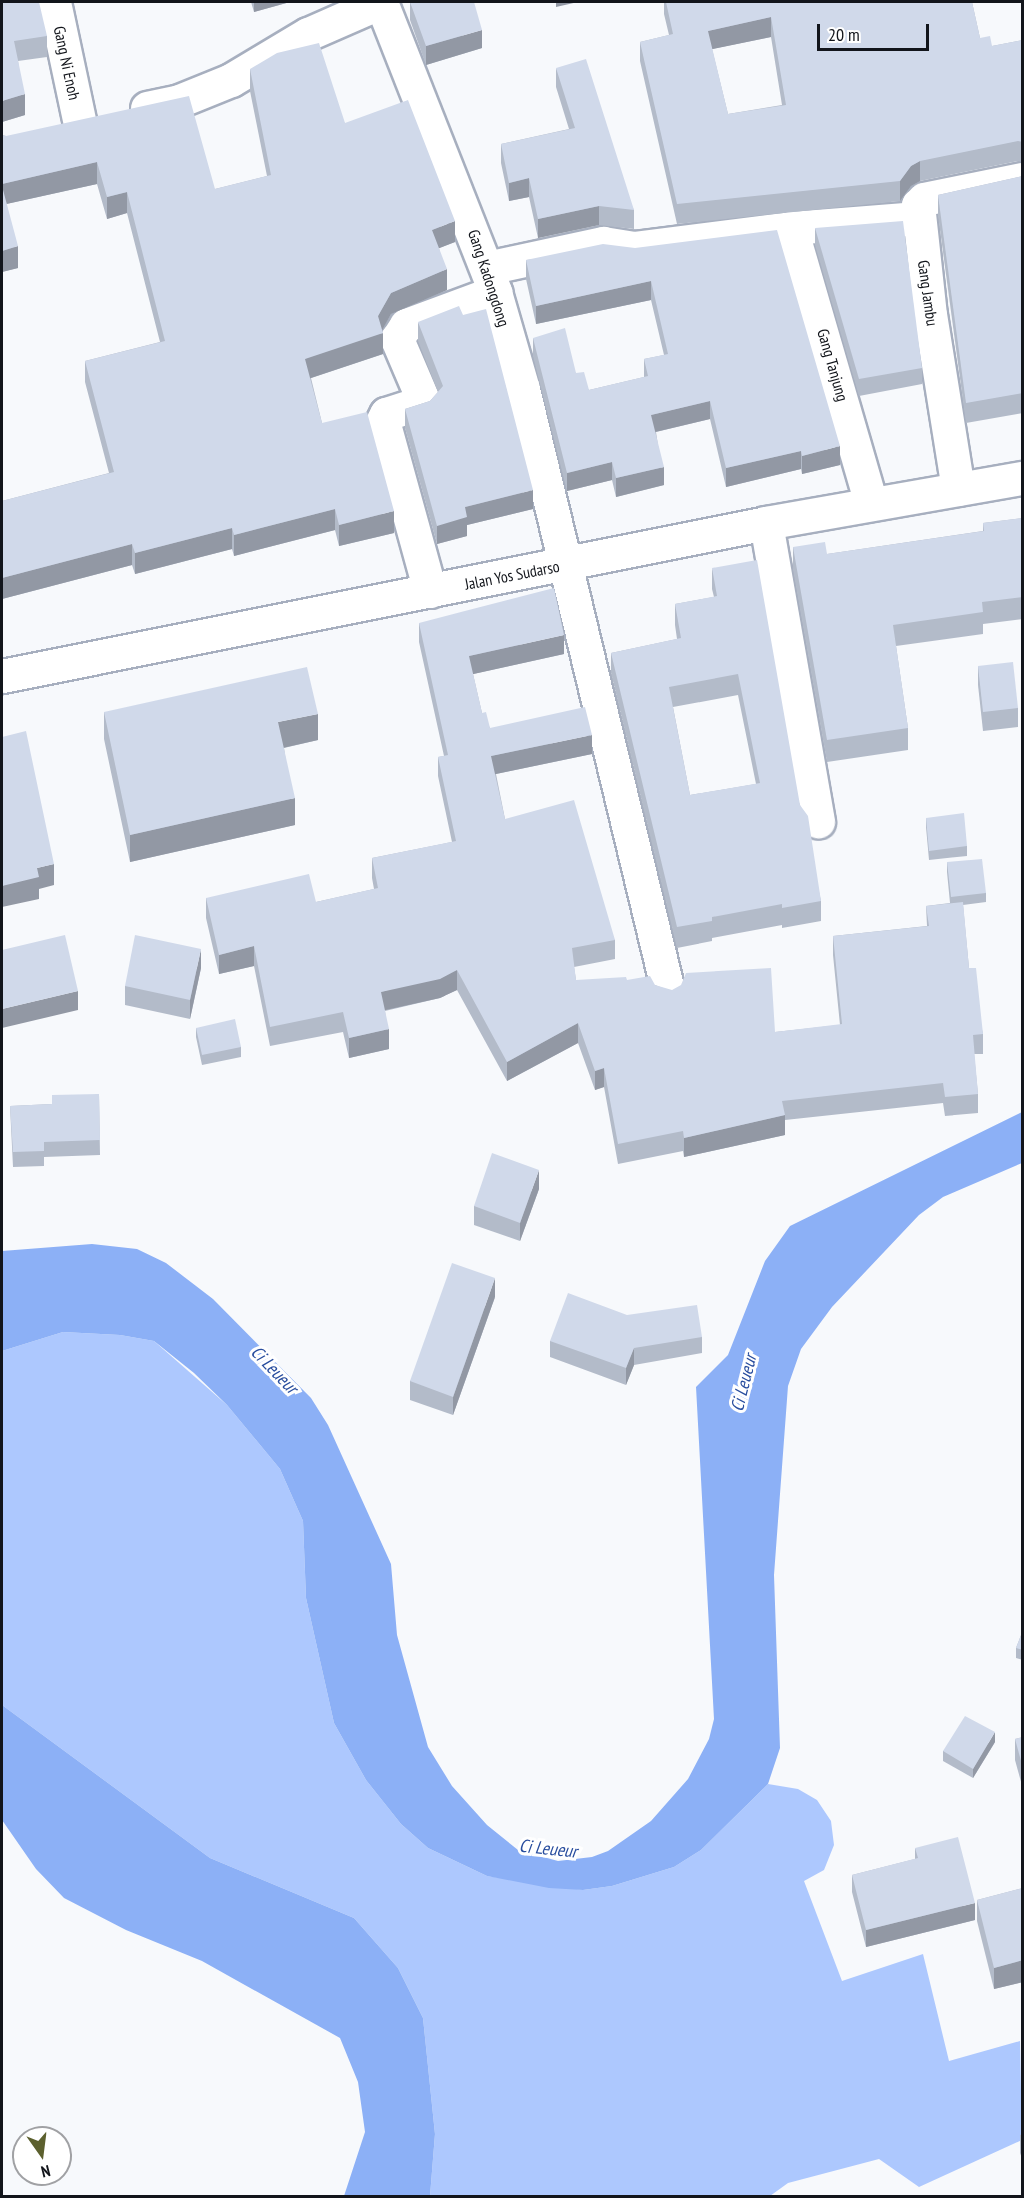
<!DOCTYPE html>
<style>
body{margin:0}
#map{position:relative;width:1024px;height:2198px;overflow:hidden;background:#f7f9fc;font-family:"PT Sans Narrow",sans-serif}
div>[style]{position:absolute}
.green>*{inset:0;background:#adc8fe}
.water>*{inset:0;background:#8cb0f6}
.roads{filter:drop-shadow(2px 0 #a7afbf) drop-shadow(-2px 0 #a7afbf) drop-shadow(0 2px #a7afbf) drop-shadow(0 -2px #a7afbf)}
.minor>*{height:33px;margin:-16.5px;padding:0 16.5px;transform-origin:16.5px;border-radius:16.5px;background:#fff}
.major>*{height:33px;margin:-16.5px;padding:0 16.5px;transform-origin:16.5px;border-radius:16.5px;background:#fff}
.wall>*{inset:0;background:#b3bbc9}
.shaded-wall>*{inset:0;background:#9298a4}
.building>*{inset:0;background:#d0d9ea}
span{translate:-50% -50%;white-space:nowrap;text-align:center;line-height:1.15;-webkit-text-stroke:6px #fff;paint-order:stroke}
.street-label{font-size:16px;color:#12151b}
.water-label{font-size:18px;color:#284d9e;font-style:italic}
.frame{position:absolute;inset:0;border:3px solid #12151b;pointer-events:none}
.north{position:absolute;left:12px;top:2126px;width:60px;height:60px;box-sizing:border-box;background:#fff;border:2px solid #a0a1a4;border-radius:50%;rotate:166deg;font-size:16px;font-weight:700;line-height:24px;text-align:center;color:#12151b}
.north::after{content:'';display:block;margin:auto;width:21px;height:27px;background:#5c602e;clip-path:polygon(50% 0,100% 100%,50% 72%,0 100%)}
.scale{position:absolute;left:817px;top:24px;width:112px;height:27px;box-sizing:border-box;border:3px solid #12151b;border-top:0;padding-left:8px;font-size:18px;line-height:21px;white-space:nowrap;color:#12151b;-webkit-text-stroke:4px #fff;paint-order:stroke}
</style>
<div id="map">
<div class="green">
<div style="clip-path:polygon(63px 1332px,120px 1335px,154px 1341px,227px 1405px,280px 1469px,303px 1521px,306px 1598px,334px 1723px,366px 1780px,401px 1824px,428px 1848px,487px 1876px,583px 1890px,612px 1886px,674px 1867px,701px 1850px,768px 1784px,798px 1789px,817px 1800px,831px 1821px,834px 1845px,824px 1870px,804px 1881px,842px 1981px,923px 1954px,949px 2061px,1020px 2041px,1022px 2140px,919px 2187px,879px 2159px,788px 2183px,770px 2196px,430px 2196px,435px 2134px,423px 2018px,398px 1968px,354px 1918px,210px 1858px,2px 1705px,2px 1351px)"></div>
</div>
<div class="water">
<div style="clip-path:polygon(1022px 1112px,1022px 1163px,943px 1197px,919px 1215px,832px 1307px,801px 1349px,788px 1386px,774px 1575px,780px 1748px,768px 1784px,701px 1850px,674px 1867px,612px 1886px,583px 1890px,549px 1888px,487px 1876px,428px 1848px,401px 1824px,366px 1780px,334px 1723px,306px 1598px,303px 1521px,280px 1469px,227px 1405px,194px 1373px,154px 1341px,120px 1335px,63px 1332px,2px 1351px,2px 1251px,92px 1244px,137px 1249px,166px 1263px,213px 1299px,311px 1398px,328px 1425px,391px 1564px,397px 1635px,428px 1747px,452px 1786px,487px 1825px,518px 1850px,558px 1861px,592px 1857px,608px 1851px,651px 1821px,688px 1779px,709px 1739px,714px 1719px,696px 1387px,728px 1355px,765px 1261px,790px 1226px)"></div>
<div style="clip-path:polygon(2px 1705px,210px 1858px,354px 1918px,398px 1968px,423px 2018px,435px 2134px,430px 2196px,344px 2196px,365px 2132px,358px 2082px,340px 2038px,202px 1961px,126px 1930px,64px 1898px,36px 1869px,2px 1820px)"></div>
</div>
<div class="roads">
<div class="minor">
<div style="left:54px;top:2px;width:125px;rotate:78deg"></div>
<div style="left:381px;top:2px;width:312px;rotate:68.5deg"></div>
<div style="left:495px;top:292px;width:101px;rotate:73.9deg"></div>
<div style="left:523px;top:389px;width:619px;rotate:76.46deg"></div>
<div style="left:147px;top:108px;width:33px;rotate:-12deg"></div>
<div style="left:179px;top:101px;width:56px;rotate:-22deg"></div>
<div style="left:231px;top:80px;width:90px;rotate:-30.9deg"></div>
<div style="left:308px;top:34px;width:80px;rotate:-23.7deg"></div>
<div style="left:791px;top:228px;width:287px;rotate:73.8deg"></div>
<div style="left:487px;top:268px;width:119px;rotate:-12.2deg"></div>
<div style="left:603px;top:243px;width:30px;rotate:9deg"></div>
<div style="left:633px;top:248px;width:159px;rotate:-7.2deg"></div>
<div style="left:791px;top:228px;width:127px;rotate:-4.5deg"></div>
<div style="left:958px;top:489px;width:176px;rotate:-99.1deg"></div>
<div style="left:930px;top:315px;width:111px;rotate:-96.2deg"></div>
<div style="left:918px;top:205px;width:8px;rotate:-45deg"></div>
<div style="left:924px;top:199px;width:100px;rotate:-11.5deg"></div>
<div style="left:766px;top:523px;width:303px;rotate:80.1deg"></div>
<div style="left:430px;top:591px;width:177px;rotate:-105.4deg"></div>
<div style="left:383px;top:420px;width:7px;rotate:-63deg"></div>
<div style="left:386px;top:414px;width:40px;rotate:-18deg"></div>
<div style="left:424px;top:402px;width:69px;rotate:-113.2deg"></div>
<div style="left:397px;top:339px;width:17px;rotate:-57deg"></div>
<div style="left:406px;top:325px;width:95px;rotate:-20.3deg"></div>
</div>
<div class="major">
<div style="left:2px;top:676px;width:779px;rotate:-11.32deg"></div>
<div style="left:766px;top:523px;width:260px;rotate:-10deg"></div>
</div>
</div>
<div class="wall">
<div style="clip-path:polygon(251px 2px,290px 2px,254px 12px)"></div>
<div style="clip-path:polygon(410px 2px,482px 48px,426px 65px,410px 20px)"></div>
<div style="clip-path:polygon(evenodd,664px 2px,972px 2px,980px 38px,992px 46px,1023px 40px,1023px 162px,1018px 161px,920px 181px,911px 186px,900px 201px,677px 224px,640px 61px,640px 42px,669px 35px,664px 14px,664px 2px,771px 37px,782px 105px,728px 114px,712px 49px,771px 37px)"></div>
<div style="clip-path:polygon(14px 3px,47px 36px,47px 57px,18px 61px,25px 115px,2px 122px)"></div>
<div style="clip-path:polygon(556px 68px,634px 210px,634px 229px,599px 225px,538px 238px,529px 197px,509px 201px,501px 163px,501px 144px,569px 129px,556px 87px)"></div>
<div style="clip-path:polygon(250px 69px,345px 123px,455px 242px,439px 248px,447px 290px,391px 314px,382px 330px,383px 354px,311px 378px,322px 423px,394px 533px,339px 546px,335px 530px,234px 556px,232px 549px,135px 574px,132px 565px,2px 599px,2px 501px,109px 473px,85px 382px,85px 361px,160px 342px,127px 213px,107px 219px,97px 184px,6px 204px,18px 268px,2px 272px,2px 135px,215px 189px,267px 176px,250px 91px)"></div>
<div style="clip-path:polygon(1023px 176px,1023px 413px,966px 423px,938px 215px,938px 195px)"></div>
<div style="clip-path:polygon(815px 228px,922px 368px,922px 384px,859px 396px,815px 245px)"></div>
<div style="clip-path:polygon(635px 248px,840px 465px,802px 474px,801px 469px,726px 487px,710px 419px,656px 432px,664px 485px,616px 497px,612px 480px,567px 491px,533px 356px,533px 338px,576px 373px,589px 390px,644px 377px,644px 359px,664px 355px,651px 300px,536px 324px,526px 279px,526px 260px)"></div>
<div style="clip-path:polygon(418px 322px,533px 509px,467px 525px,467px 536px,437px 544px,405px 428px,405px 409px,430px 401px,438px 392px,418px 341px)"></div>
<div style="clip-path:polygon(1023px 518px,1023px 619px,983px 624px,983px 634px,896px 646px,908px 728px,908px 750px,827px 762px,793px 569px,793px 547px,827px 554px,983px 531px,983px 523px)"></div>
<div style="clip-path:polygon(evenodd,712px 568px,800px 805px,821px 901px,821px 921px,782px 928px,782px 925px,712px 938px,712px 941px,677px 948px,611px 673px,611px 653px,677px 639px,675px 625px,675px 604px,714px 597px,712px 589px,712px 568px,738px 695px,756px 784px,690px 795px,673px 707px,738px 695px)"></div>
<div style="clip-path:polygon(419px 623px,564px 654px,473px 674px,482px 713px,490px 728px,592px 754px,496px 774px,505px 819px,615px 940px,615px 959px,574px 967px,576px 980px,627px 980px,655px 985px,775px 1032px,840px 1025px,833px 955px,833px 936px,927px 926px,926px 906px,950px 903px,947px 872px,947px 862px,986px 893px,986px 902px,963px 905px,969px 968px,983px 1034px,983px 1054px,974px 1054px,978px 1094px,978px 1113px,945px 1116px,943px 1103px,785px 1120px,785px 1135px,684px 1157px,683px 1151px,618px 1164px,604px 1087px,595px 1090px,578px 1043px,507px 1081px,457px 990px,440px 998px,385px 1011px,389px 1049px,349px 1058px,343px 1032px,270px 1046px,254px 966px,219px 974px,206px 918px,206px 898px,316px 902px,374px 889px,372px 878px,372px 858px,452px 842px,438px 776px,438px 757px,444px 756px,419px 642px)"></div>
<div style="clip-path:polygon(978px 666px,1018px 708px,1018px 727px,983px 731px,978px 685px)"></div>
<div style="clip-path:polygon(104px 712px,318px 740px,284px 748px,295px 825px,130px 862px,104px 739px)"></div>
<div style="clip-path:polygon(926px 818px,967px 846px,967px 856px,929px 860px,926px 827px)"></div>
<div style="clip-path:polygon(201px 968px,190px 1019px,125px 1005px,125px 986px)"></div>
<div style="clip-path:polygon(196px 1028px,241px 1047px,241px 1057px,202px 1065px,196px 1037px)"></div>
<div style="clip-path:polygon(99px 1094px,100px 1155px,44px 1157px,44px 1166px,13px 1167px,10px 1106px,52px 1104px)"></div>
<div style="clip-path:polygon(539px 1189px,520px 1241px,474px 1225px,474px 1206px)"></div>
<div style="clip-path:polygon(495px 1297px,453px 1415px,410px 1400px,410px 1381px)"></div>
<div style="clip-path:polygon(627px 1315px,702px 1337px,702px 1353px,634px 1365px,626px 1385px,550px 1357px,550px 1341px)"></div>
<div style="clip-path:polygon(1023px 1630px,1023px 1660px,1016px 1658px,1016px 1648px)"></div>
<div style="clip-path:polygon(1023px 1737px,1023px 1789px,1015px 1760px,1015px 1739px)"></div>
<div style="clip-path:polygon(995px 1742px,973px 1778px,943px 1761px,943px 1751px)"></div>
<div style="clip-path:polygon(915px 1848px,975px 1920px,866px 1947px,852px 1892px,852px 1875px,915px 1859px)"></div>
<div style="clip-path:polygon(1023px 1888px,1023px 1982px,994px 1989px,977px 1921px,977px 1900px)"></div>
<div style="clip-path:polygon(1023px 2134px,1023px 2161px,1020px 2153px,1020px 2135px)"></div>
</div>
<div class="shaded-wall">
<div style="clip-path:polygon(258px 2px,290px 2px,254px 12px,254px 3px)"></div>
<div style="clip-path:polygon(556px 2px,578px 2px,556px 7px)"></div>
<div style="clip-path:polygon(771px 17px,771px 37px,708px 50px,708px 31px)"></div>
<div style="clip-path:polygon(482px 30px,482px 48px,426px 65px,426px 46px)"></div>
<div style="clip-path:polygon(25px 94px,25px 115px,2px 122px,2px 101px)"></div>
<div style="clip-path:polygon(920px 161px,920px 181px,911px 186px,900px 201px,900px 181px,911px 166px)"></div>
<div style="clip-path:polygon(97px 162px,97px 184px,2px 205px,2px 184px)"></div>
<div style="clip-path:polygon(529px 178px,529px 197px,509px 201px,509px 183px)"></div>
<div style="clip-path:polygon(127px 192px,127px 213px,107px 219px,107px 197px)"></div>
<div style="clip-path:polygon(599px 206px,599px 225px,538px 238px,538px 219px)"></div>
<div style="clip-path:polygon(455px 221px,455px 242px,432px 251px,432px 230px)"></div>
<div style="clip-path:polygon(18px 246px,18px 268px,2px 272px,2px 251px)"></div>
<div style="clip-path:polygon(447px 269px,447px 290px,391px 314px,380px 334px,383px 333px,383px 354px,305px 380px,305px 359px,378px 316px,391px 293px)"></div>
<div style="clip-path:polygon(651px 281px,651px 300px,536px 324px,536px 306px)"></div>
<div style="clip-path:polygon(710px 401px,710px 419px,651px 433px,651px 415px)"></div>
<div style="clip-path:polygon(840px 446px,840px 465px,802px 474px,802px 456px)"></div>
<div style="clip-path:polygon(801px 451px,801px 469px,726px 487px,726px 468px)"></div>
<div style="clip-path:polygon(612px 462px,612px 480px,567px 491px,567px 473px)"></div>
<div style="clip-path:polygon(664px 467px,664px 485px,616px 497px,616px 478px)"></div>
<div style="clip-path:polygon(533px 490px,533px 509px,467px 525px,467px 536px,437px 544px,437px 526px,465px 507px)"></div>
<div style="clip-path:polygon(335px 509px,335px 530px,234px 556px,234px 535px)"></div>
<div style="clip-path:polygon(394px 511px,394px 533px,339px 546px,339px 525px)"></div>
<div style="clip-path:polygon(232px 528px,232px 549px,135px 574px,135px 553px)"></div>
<div style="clip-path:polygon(132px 544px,132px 565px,2px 599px,2px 578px)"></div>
<div style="clip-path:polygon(564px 635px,564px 654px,469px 675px,469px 656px)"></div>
<div style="clip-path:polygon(318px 714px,318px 740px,278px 749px,278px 722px)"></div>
<div style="clip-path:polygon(592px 735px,592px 754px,491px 775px,491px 756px)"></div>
<div style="clip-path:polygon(295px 798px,295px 825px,130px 862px,130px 835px)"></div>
<div style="clip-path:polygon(54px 864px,54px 885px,39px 889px,39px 899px,2px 907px,2px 886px,37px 868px)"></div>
<div style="clip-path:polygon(254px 946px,254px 966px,219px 974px,219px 955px)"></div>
<div style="clip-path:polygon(201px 949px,201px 968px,190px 1019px,190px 1000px)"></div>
<div style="clip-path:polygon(457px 970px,457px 990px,440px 998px,381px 1011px,381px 992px)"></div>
<div style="clip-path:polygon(78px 991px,78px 1010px,2px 1028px,2px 1009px)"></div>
<div style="clip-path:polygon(578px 1023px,578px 1043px,507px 1081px,507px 1062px)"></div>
<div style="clip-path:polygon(389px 1029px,389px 1049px,349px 1058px,349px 1038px)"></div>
<div style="clip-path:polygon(604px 1068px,604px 1087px,595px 1090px,595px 1071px)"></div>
<div style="clip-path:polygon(785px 1115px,785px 1135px,684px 1157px,684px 1138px)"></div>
<div style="clip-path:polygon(539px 1170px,539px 1189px,520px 1241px,520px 1223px)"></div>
<div style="clip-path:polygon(495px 1278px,495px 1297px,453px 1415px,453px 1397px)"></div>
<div style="clip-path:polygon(634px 1348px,634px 1365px,626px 1385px,626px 1368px)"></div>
<div style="clip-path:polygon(995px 1732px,995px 1742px,973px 1778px,973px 1769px)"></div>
<div style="clip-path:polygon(975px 1903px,975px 1920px,866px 1947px,866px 1930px)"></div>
<div style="clip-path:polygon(1023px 1960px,1023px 1982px,994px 1989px,994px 1968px)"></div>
</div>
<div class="building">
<div style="clip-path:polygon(2px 2px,14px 2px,14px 3px,23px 2px,39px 2px,47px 36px,14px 41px,25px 94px,2px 101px)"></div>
<div style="clip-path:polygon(410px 2px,474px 2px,482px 30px,426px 46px)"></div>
<div style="clip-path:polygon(evenodd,666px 2px,972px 2px,980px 38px,990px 36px,992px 46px,1023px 40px,1023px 142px,1018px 141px,920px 161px,911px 166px,900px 181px,677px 204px,640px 42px,673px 34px,666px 2px,771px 17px,786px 105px,728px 114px,708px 31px,771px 17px)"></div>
<div style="clip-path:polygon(319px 43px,345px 123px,408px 100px,455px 221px,432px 230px,447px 269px,391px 293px,378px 316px,383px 333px,305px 359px,322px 423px,367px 412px,394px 511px,339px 525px,335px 509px,234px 535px,232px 528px,135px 553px,132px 544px,2px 578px,2px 501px,114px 472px,85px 361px,165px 341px,127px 192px,107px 197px,97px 162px,2px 184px,2px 135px,6px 136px,189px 96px,215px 189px,271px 175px,250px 69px,277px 53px)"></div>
<div style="clip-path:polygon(586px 59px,634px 210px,599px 206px,538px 219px,529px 178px,509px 183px,501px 144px,575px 128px,556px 68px)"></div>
<div style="clip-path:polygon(1023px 176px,1023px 393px,966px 403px,938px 195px)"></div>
<div style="clip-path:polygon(2px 186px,18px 246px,2px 251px)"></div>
<div style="clip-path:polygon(903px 221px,922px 368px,859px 379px,815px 228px)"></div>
<div style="clip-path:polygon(777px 230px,840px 446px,802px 456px,801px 451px,726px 468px,710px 401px,651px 415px,664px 467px,616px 478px,612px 462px,567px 473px,533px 338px,565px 328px,576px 373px,584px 372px,589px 390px,648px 376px,644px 359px,668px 354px,651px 281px,536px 306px,526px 260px,603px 244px,635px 248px)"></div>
<div style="clip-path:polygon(459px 306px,463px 315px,486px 309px,533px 490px,465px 507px,467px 517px,437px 526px,405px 409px,430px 401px,443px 386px,418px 322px)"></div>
<div style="clip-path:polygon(1023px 518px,1023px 597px,982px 602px,983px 612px,893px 625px,908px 728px,827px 740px,793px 547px,825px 542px,827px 554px,984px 531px,983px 523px)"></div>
<div style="clip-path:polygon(evenodd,757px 560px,800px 805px,808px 816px,821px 901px,782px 908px,782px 904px,712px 917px,712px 921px,677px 927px,611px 653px,681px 638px,675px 604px,717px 596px,712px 568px,757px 560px,738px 674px,760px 783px,690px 795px,669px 687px,738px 674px)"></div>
<div style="clip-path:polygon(554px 588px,564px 635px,469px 656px,482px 713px,486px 712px,490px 728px,585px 707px,592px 735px,491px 756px,505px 819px,574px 800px,615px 940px,572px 948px,576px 980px,626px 977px,627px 980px,650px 976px,655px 985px,672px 990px,681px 985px,686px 973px,771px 968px,775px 1032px,842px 1024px,833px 936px,929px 926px,926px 906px,963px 902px,969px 968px,976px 968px,983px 1034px,973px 1035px,978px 1094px,945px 1097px,943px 1083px,782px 1101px,785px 1115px,684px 1138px,683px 1131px,618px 1144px,604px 1068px,595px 1071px,578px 1023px,507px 1062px,457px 970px,440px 979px,381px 992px,389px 1029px,349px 1038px,343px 1012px,270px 1027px,254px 946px,219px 955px,206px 898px,309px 874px,316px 902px,378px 888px,372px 858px,456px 841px,438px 757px,448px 755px,419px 623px)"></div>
<div style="clip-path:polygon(1013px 662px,1018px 708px,983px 712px,978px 666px)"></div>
<div style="clip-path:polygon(307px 667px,318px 714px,278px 722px,295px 798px,130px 835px,104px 712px)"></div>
<div style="clip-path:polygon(26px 731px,54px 864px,37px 868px,39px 877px,2px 886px,2px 737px)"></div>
<div style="clip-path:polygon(964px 813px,967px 846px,929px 851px,926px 818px)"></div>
<div style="clip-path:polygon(982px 859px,986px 893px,951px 897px,947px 862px)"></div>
<div style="clip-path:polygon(65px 935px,78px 991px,2px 1009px,2px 950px)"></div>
<div style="clip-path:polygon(135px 935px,201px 949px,190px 1000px,125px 986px)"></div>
<div style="clip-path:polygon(235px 1019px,241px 1047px,202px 1055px,196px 1028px)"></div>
<div style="clip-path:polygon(99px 1094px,100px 1140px,44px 1142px,44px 1151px,13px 1152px,10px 1106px,52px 1104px,52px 1095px)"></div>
<div style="clip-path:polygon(492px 1153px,539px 1170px,520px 1223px,474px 1206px)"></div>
<div style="clip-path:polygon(452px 1263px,495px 1278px,453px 1397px,410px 1381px)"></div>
<div style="clip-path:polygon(568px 1293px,627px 1315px,697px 1305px,702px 1337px,634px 1348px,626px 1368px,550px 1341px)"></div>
<div style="clip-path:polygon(1023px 1630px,1023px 1650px,1016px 1648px)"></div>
<div style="clip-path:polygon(965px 1716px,995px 1732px,973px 1769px,943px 1751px)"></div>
<div style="clip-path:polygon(1023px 1737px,1023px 1768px,1015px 1739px)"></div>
<div style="clip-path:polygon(958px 1837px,975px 1903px,866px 1930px,852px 1875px,918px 1858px,915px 1848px)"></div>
<div style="clip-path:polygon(1023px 1888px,1023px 1960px,994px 1968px,977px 1900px)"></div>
</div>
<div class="street-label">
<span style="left:67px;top:63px;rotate:78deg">Gang Ni Enoh</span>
<span style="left:489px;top:278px;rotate:72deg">Gang Kadongdong</span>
<span style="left:928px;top:293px;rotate:82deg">Gang Jambu</span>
<span style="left:833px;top:365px;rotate:74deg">Gang Tanjung</span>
<span style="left:512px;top:575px;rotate:-11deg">Jalan Yos Sudarso</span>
</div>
<div class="water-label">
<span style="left:274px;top:1370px;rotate:46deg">Ci Leueur</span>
<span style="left:744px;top:1383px;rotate:-76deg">Ci Leueur</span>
<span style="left:548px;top:1849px;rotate:6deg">Ci Leueur</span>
</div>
<div class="frame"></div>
<div class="north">N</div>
<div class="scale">20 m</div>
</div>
